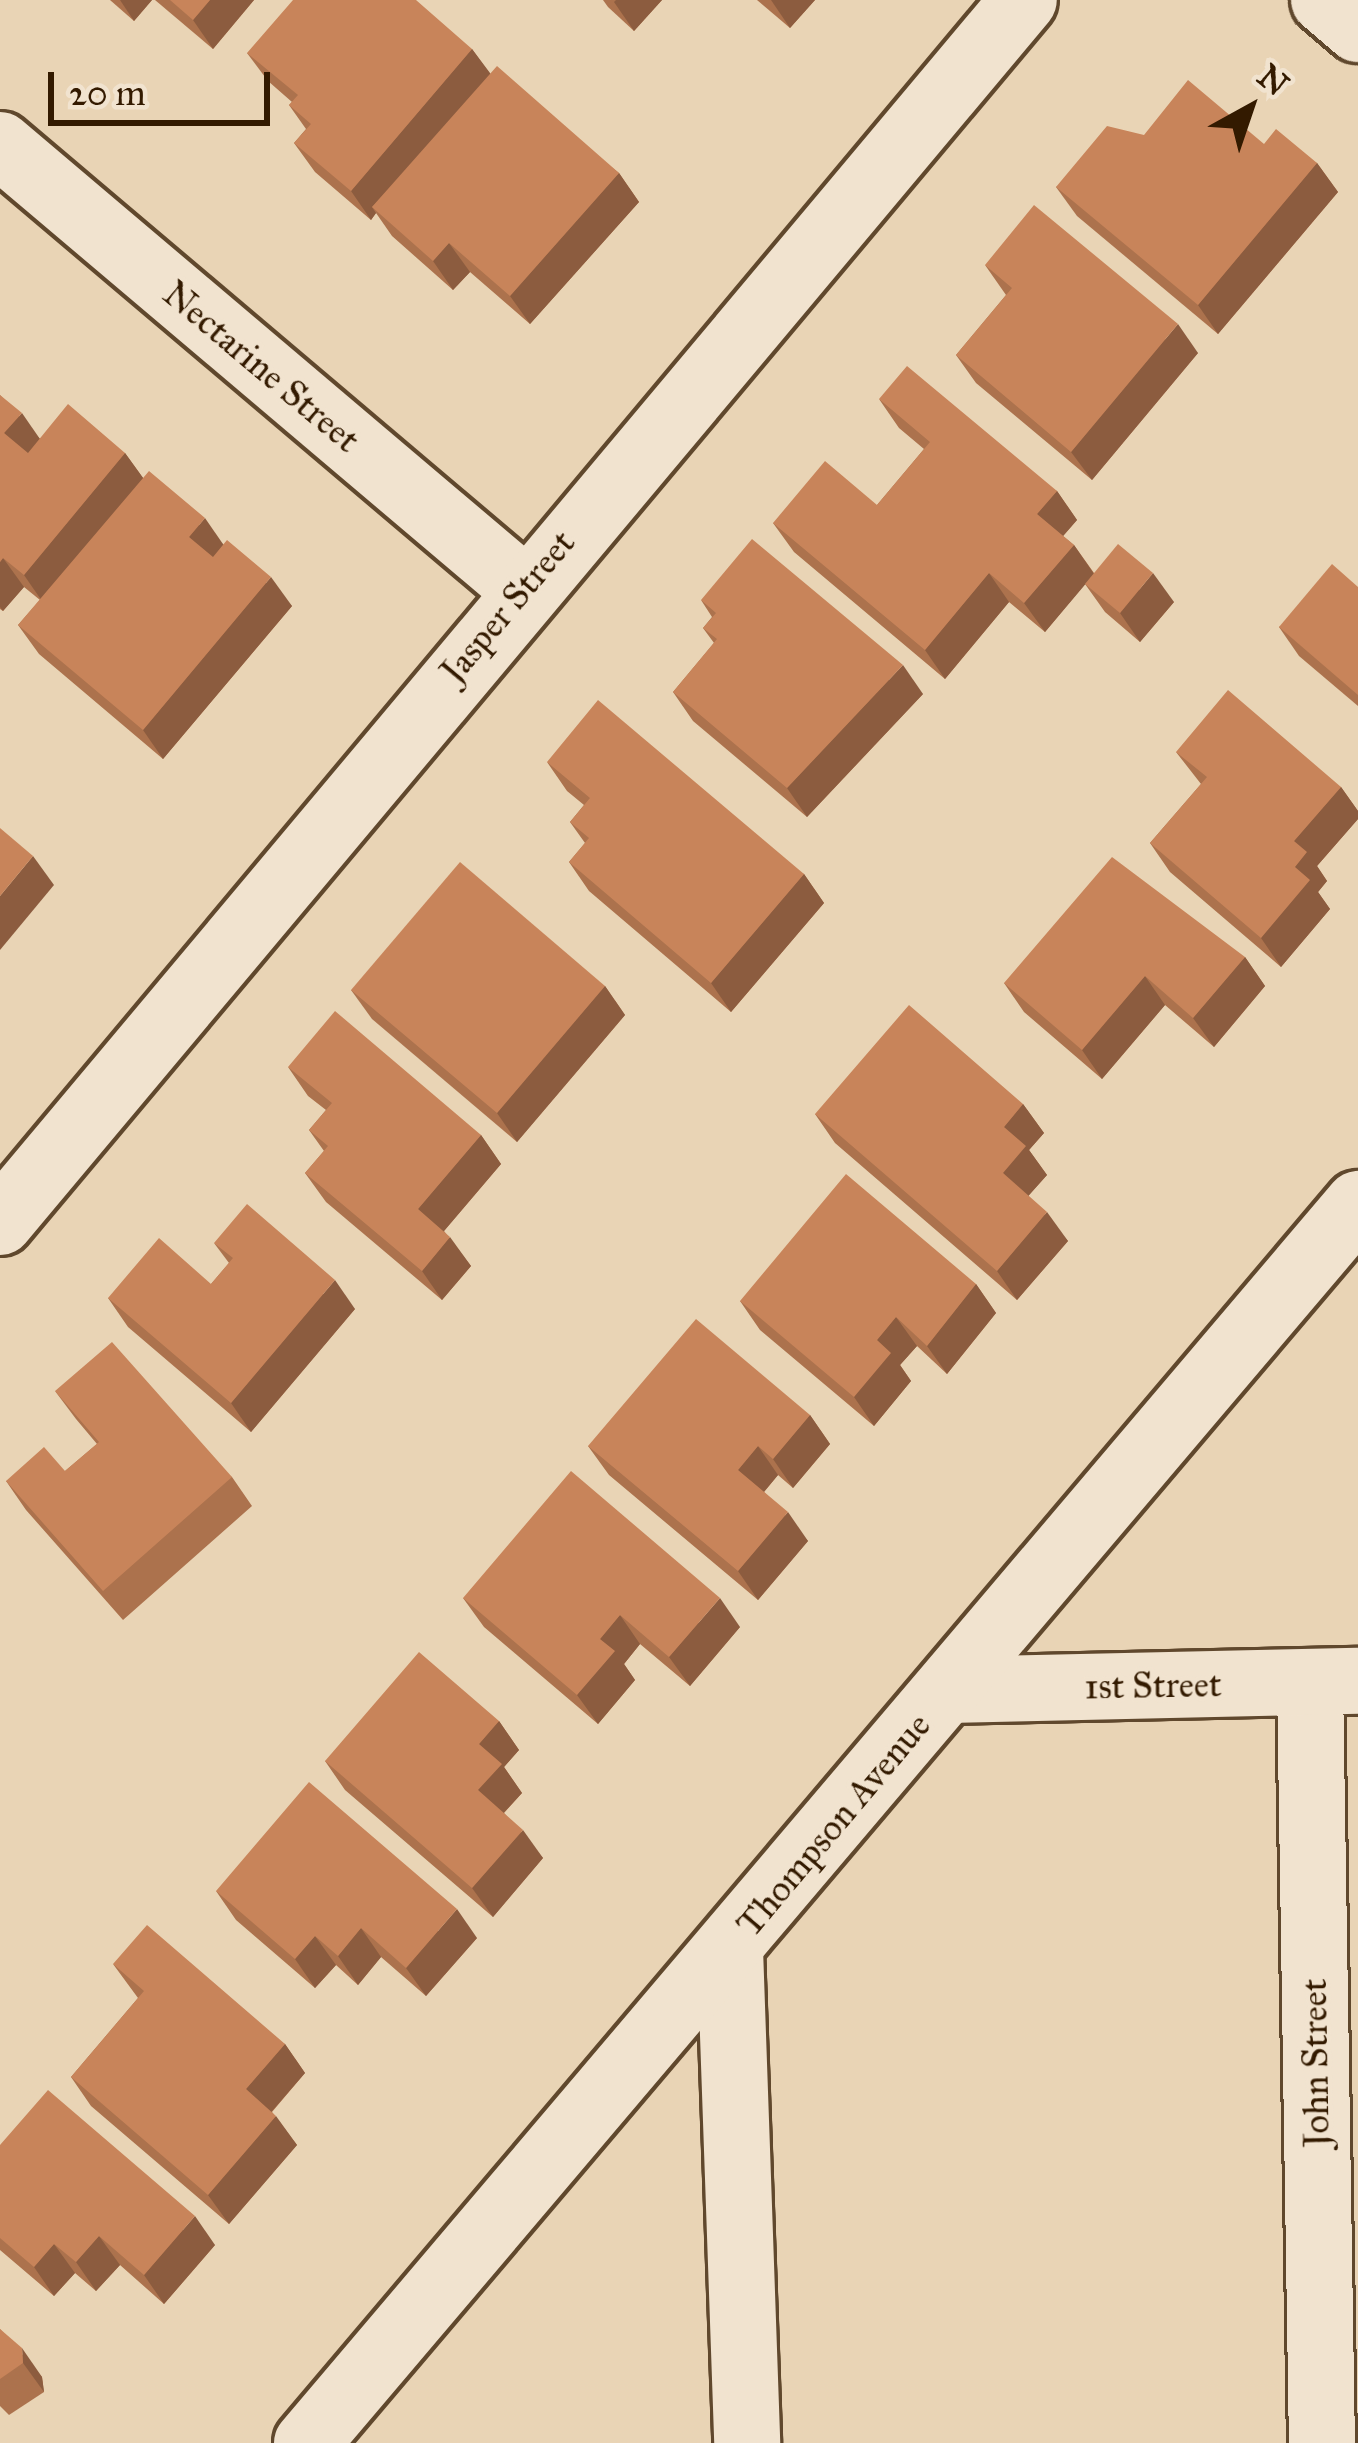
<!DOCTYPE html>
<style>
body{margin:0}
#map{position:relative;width:1358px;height:2443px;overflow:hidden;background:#e9d4b5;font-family:"IM FELL Great Primer",serif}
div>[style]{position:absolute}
.roads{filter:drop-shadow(3px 0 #60482d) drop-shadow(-3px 0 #60482d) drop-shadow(0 3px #60482d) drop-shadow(0 -3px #60482d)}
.minor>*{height:66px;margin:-33px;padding:0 33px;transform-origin:33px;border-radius:33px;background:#f1e3cf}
.wall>*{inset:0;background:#ac724d}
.shaded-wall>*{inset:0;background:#8c5c3f}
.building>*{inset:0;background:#c8845a}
span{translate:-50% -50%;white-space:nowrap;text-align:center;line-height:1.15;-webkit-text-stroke:9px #f1e3cf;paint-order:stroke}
.street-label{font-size:36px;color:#331a00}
.north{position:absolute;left:1190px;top:48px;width:120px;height:120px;-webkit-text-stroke:9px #f1e3cf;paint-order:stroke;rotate:40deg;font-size:33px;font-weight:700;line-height:48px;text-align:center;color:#331a00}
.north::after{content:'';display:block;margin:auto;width:42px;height:54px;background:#331a00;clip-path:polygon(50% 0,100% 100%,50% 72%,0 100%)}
.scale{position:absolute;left:48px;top:72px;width:222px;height:54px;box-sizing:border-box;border:6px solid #331a00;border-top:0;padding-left:15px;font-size:36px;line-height:42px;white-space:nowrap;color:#331a00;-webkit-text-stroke:9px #f1e3cf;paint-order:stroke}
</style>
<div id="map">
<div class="roads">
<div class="minor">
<div style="left:1324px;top:0;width:45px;rotate:40.5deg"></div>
<div style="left:0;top:145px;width:685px;rotate:40.27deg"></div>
<div style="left:0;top:1222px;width:1594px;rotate:-50.04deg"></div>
<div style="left:1310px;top:1683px;width:760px;rotate:89.1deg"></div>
<div style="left:948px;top:1690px;width:410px;rotate:-1.3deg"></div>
<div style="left:730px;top:1949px;width:494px;rotate:88deg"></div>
<div style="left:307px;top:2443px;width:1625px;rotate:-49.69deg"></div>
</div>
</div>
<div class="wall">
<div style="clip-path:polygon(110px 0,152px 0,134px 21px)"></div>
<div style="clip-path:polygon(155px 0,254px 0,213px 49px)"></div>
<div style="clip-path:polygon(603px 0,662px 0,634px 31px,608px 7px)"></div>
<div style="clip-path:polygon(757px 0,815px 0,790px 28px)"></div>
<div style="clip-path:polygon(472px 49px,490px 74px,619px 173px,639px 202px,530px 324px,470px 272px,453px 290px,392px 236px,376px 213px,371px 220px,315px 172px,294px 143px,306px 129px,289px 105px,292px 102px,268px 81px,247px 53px)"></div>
<div style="clip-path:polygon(1144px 135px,1264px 144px,1317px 163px,1338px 192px,1218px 334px,1077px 216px,1056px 187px)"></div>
<div style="clip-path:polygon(985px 265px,1198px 353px,1092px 480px,976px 383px,956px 355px,1006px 295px)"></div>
<div style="clip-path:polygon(0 395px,40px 439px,125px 453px,143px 478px,224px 545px,292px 606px,163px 759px,39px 654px,18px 625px,40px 600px,24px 587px,3px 611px,0 609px)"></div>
<div style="clip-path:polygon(879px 399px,1057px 491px,1077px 520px,1063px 536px,1074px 545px,1094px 573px,1174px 602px,1140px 642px,1105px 612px,1085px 584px,1045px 632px,1009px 602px,945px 679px,794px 552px,773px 523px,877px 505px,924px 449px,899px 428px)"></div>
<div style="clip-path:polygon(1358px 587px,1358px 706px,1299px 656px,1279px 627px)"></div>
<div style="clip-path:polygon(701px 600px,923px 694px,807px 817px,693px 721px,673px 692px,714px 643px,703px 628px,712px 617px)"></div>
<div style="clip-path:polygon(1176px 752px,1341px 787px,1358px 811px,1358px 819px,1317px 866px,1327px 881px,1318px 892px,1330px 909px,1281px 967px,1170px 872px,1150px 843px,1201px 784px)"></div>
<div style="clip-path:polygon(547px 762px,804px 874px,824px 903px,731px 1012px,589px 891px,569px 862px,585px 843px,570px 822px,584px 805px,567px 791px)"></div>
<div style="clip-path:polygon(1245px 957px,1265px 986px,1214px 1047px,1165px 1005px,1102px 1079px,1024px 1012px,1004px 983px)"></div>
<div style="clip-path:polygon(605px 986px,625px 1015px,517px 1142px,372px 1019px,351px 990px)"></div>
<div style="clip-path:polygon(288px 1067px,481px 1135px,501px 1164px,444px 1231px,471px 1266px,442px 1300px,326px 1202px,305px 1173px,324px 1151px,309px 1130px,326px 1110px,308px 1096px)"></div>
<div style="clip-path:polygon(1023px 1104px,1044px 1133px,1029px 1150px,1047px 1175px,1028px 1196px,1068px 1241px,1017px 1300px,835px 1143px,815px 1114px)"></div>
<div style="clip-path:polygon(214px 1243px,355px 1309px,251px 1432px,128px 1327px,108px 1298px,211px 1284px,229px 1263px)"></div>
<div style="clip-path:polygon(976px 1284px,996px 1313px,947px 1374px,917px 1346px,900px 1365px,911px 1381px,874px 1426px,760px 1330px,740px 1301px)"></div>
<div style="clip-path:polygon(55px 1391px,232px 1477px,252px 1506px,123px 1620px,26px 1510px,6px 1481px,65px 1471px,97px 1444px,76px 1419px)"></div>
<div style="clip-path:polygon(810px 1415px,830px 1444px,793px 1488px,778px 1475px,764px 1492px,808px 1541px,758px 1600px,609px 1475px,588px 1446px)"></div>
<div style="clip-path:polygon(463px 1598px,740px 1627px,690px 1686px,640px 1644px,624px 1664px,635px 1680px,598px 1724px,484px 1627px)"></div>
<div style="clip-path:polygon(499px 1721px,519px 1750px,504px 1767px,522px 1793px,504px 1813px,543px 1858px,493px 1917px,345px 1790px,325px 1761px)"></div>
<div style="clip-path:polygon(216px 1891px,477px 1938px,426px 1996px,381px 1957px,358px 1985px,336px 1965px,315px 1988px,236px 1920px)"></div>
<div style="clip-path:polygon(113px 1964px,285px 2044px,305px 2073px,272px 2112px,297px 2145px,229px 2224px,91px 2106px,71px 2077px,138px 1998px)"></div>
<div style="clip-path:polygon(0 2145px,215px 2245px,164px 2304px,120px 2265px,96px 2291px,75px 2273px,54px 2296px,0 2250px)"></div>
<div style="clip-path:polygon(0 2329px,42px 2377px,44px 2392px,9px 2415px,0 2406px)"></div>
</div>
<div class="shaded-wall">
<div style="clip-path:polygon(120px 0,152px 0,134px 21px)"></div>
<div style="clip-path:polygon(210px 0,254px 0,213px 49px,193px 20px)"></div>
<div style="clip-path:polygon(616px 0,662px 0,634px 31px,614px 2px)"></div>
<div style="clip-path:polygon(771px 0,815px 0,790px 28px)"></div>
<div style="clip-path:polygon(472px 49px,493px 77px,372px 207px,376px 213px,371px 220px,351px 191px)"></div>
<div style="clip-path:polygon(1317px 163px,1338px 192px,1218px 334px,1198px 305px)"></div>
<div style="clip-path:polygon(619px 173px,639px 202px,530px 324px,510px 296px)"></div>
<div style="clip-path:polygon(449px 243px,470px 272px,453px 290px,433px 261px)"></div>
<div style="clip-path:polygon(1178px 324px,1198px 353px,1092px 480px,1071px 452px)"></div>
<div style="clip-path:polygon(22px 413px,42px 442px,25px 462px,4px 433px)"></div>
<div style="clip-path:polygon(125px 453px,146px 482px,44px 604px,24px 575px)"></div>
<div style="clip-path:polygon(1057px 491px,1077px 520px,1057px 543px,1037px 514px)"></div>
<div style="clip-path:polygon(205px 518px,225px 547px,210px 566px,189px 537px)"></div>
<div style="clip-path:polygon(1074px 545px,1094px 574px,1045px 632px,1024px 603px)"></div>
<div style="clip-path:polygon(3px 558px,24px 587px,3px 611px,0 607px,0 562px)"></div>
<div style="clip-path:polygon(989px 573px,1009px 602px,945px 679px,925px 650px)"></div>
<div style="clip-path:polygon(1153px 573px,1174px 602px,1140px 642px,1120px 613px)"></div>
<div style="clip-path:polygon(271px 577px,292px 606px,163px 759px,143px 730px)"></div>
<div style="clip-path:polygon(903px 665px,923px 694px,807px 817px,787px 788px)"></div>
<div style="clip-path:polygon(1341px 787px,1358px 811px,1358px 819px,1317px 866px,1327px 881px,1318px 892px,1330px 909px,1281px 967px,1261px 938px,1295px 867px,1294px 841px)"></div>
<div style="clip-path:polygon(33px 856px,54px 885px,0 950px,0 896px)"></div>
<div style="clip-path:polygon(804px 874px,824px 903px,731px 1012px,711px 983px)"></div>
<div style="clip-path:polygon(1245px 957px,1265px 986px,1214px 1047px,1193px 1018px)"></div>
<div style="clip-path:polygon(1145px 976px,1165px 1005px,1102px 1079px,1082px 1050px)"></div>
<div style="clip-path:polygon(605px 986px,625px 1015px,517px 1142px,497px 1113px)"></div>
<div style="clip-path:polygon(1023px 1104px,1044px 1133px,1029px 1150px,1047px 1175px,1023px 1202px,1003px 1173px,1004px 1127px)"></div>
<div style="clip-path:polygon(481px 1135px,501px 1164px,438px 1238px,418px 1209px)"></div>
<div style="clip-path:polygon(1047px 1212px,1068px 1241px,1017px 1300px,997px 1271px)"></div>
<div style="clip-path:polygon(450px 1237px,471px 1266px,442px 1300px,422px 1271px)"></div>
<div style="clip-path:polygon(335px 1280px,355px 1309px,251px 1432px,231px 1403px)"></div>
<div style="clip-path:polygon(976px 1284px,996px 1313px,947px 1374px,927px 1346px)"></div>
<div style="clip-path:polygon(896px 1317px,917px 1346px,900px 1365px,911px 1381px,874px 1426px,854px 1397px,877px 1340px)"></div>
<div style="clip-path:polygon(810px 1415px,830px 1444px,793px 1488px,773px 1459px)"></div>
<div style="clip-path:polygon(758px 1446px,778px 1475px,758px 1499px,738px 1470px)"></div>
<div style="clip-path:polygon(788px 1512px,808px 1541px,758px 1600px,738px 1571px)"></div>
<div style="clip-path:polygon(720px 1598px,740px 1627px,690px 1686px,669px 1657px)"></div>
<div style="clip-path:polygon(620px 1615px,640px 1644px,624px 1664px,635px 1680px,598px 1724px,577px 1695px,600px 1639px)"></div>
<div style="clip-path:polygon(499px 1721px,519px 1750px,504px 1767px,522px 1793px,498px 1819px,478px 1790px,479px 1744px)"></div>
<div style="clip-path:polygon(523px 1830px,543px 1858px,493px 1917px,472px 1888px)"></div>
<div style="clip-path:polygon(457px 1909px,477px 1938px,426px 1996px,406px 1968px)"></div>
<div style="clip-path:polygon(361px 1928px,381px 1957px,358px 1985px,338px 1956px)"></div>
<div style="clip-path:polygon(315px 1936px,336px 1965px,315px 1988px,295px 1959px)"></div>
<div style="clip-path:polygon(285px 2044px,305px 2073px,266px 2118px,246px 2089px)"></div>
<div style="clip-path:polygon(276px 2116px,297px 2145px,229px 2224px,208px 2195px)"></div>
<div style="clip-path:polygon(195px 2216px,215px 2245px,164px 2304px,144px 2275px)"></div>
<div style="clip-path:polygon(99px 2236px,120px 2265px,96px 2291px,76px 2262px)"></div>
<div style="clip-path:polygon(54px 2244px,75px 2273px,54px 2296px,34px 2267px)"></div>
<div style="clip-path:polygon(22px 2348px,42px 2377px,44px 2392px,23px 2363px)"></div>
</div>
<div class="building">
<div style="clip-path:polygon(170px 0,210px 0,193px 20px)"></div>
<div style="clip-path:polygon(293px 0,416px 0,472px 49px,351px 191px,294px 143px,311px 124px,289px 105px,298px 95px,247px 53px)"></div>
<div style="clip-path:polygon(497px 66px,619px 173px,510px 296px,449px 243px,433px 261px,372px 207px)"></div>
<div style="clip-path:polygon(1188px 80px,1264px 144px,1276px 129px,1317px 163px,1198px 305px,1056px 187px,1107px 126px,1144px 135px)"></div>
<div style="clip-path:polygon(1034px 205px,1178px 324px,1071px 452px,956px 355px,1012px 288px,985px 265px)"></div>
<div style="clip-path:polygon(907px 366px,1057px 491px,1037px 514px,1074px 545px,1024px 603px,989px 573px,925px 650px,773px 523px,825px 461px,877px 505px,930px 442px,879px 399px)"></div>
<div style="clip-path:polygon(0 395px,22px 413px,4px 433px,28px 453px,68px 404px,125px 453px,24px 575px,3px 558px,0 562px)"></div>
<div style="clip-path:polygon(149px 471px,205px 518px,189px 537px,213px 557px,227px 540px,271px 577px,143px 730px,18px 625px)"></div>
<div style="clip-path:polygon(752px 539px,903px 665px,787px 788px,673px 692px,717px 639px,703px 628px,716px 613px,701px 600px)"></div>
<div style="clip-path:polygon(1118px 544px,1153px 573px,1120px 613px,1085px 584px)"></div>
<div style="clip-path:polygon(1332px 564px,1358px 587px,1358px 695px,1279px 627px)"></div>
<div style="clip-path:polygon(1228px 690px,1341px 787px,1294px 841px,1307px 852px,1295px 867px,1310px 880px,1261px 938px,1150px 843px,1207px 777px,1176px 752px)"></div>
<div style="clip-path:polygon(598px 700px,804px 874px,711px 983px,569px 862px,589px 838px,570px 822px,590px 798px,547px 762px)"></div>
<div style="clip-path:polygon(0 828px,33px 856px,0 896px)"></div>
<div style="clip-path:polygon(1112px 857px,1245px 957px,1193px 1018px,1145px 976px,1082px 1050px,1004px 983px)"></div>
<div style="clip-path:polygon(460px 862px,605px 986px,497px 1113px,351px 990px)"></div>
<div style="clip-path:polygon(909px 1005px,1023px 1104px,1004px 1127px,1026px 1146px,1003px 1173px,1047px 1212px,997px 1271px,815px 1114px)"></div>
<div style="clip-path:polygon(335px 1011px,481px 1135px,418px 1209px,450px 1237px,422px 1271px,305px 1173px,328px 1146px,309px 1130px,332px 1103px,288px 1067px)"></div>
<div style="clip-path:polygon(846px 1174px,976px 1284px,927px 1346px,896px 1317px,877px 1340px,891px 1353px,854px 1397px,740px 1301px)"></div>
<div style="clip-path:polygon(247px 1204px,335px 1280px,231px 1403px,108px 1298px,159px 1238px,211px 1284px,233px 1258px,214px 1243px)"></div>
<div style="clip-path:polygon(696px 1319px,810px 1415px,773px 1459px,758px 1446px,738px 1470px,788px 1512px,738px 1571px,588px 1446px)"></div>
<div style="clip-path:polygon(112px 1342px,232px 1477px,103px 1591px,6px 1481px,44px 1447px,65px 1471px,99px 1442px,55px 1391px)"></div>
<div style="clip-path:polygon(571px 1471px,720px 1598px,669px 1657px,620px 1615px,600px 1639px,615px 1651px,577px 1695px,463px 1598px)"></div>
<div style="clip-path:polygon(419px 1652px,499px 1721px,479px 1744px,502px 1764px,478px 1790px,523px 1830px,472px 1888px,325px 1761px)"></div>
<div style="clip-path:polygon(309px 1782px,457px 1909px,406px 1968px,361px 1928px,338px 1956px,315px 1936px,295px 1959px,216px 1891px)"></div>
<div style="clip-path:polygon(147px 1925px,285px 2044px,246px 2089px,276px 2116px,208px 2195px,71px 2077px,144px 1991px,113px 1964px)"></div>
<div style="clip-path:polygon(48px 2090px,195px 2216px,144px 2275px,99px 2236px,76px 2262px,54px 2244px,34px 2267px,0 2238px,0 2145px)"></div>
<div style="clip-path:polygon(0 2329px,22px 2348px,23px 2363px,0 2379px)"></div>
</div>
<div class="street-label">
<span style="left:261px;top:367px;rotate:40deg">Nectarine Street</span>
<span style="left:508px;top:607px;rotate:-50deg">Jasper Street</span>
<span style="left:1153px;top:1686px;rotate:-1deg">1st Street</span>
<span style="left:834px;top:1825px;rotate:-50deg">Thompson Avenue</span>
<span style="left:1316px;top:2063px;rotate:-91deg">John Street</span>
</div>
<div class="north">N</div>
<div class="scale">20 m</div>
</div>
